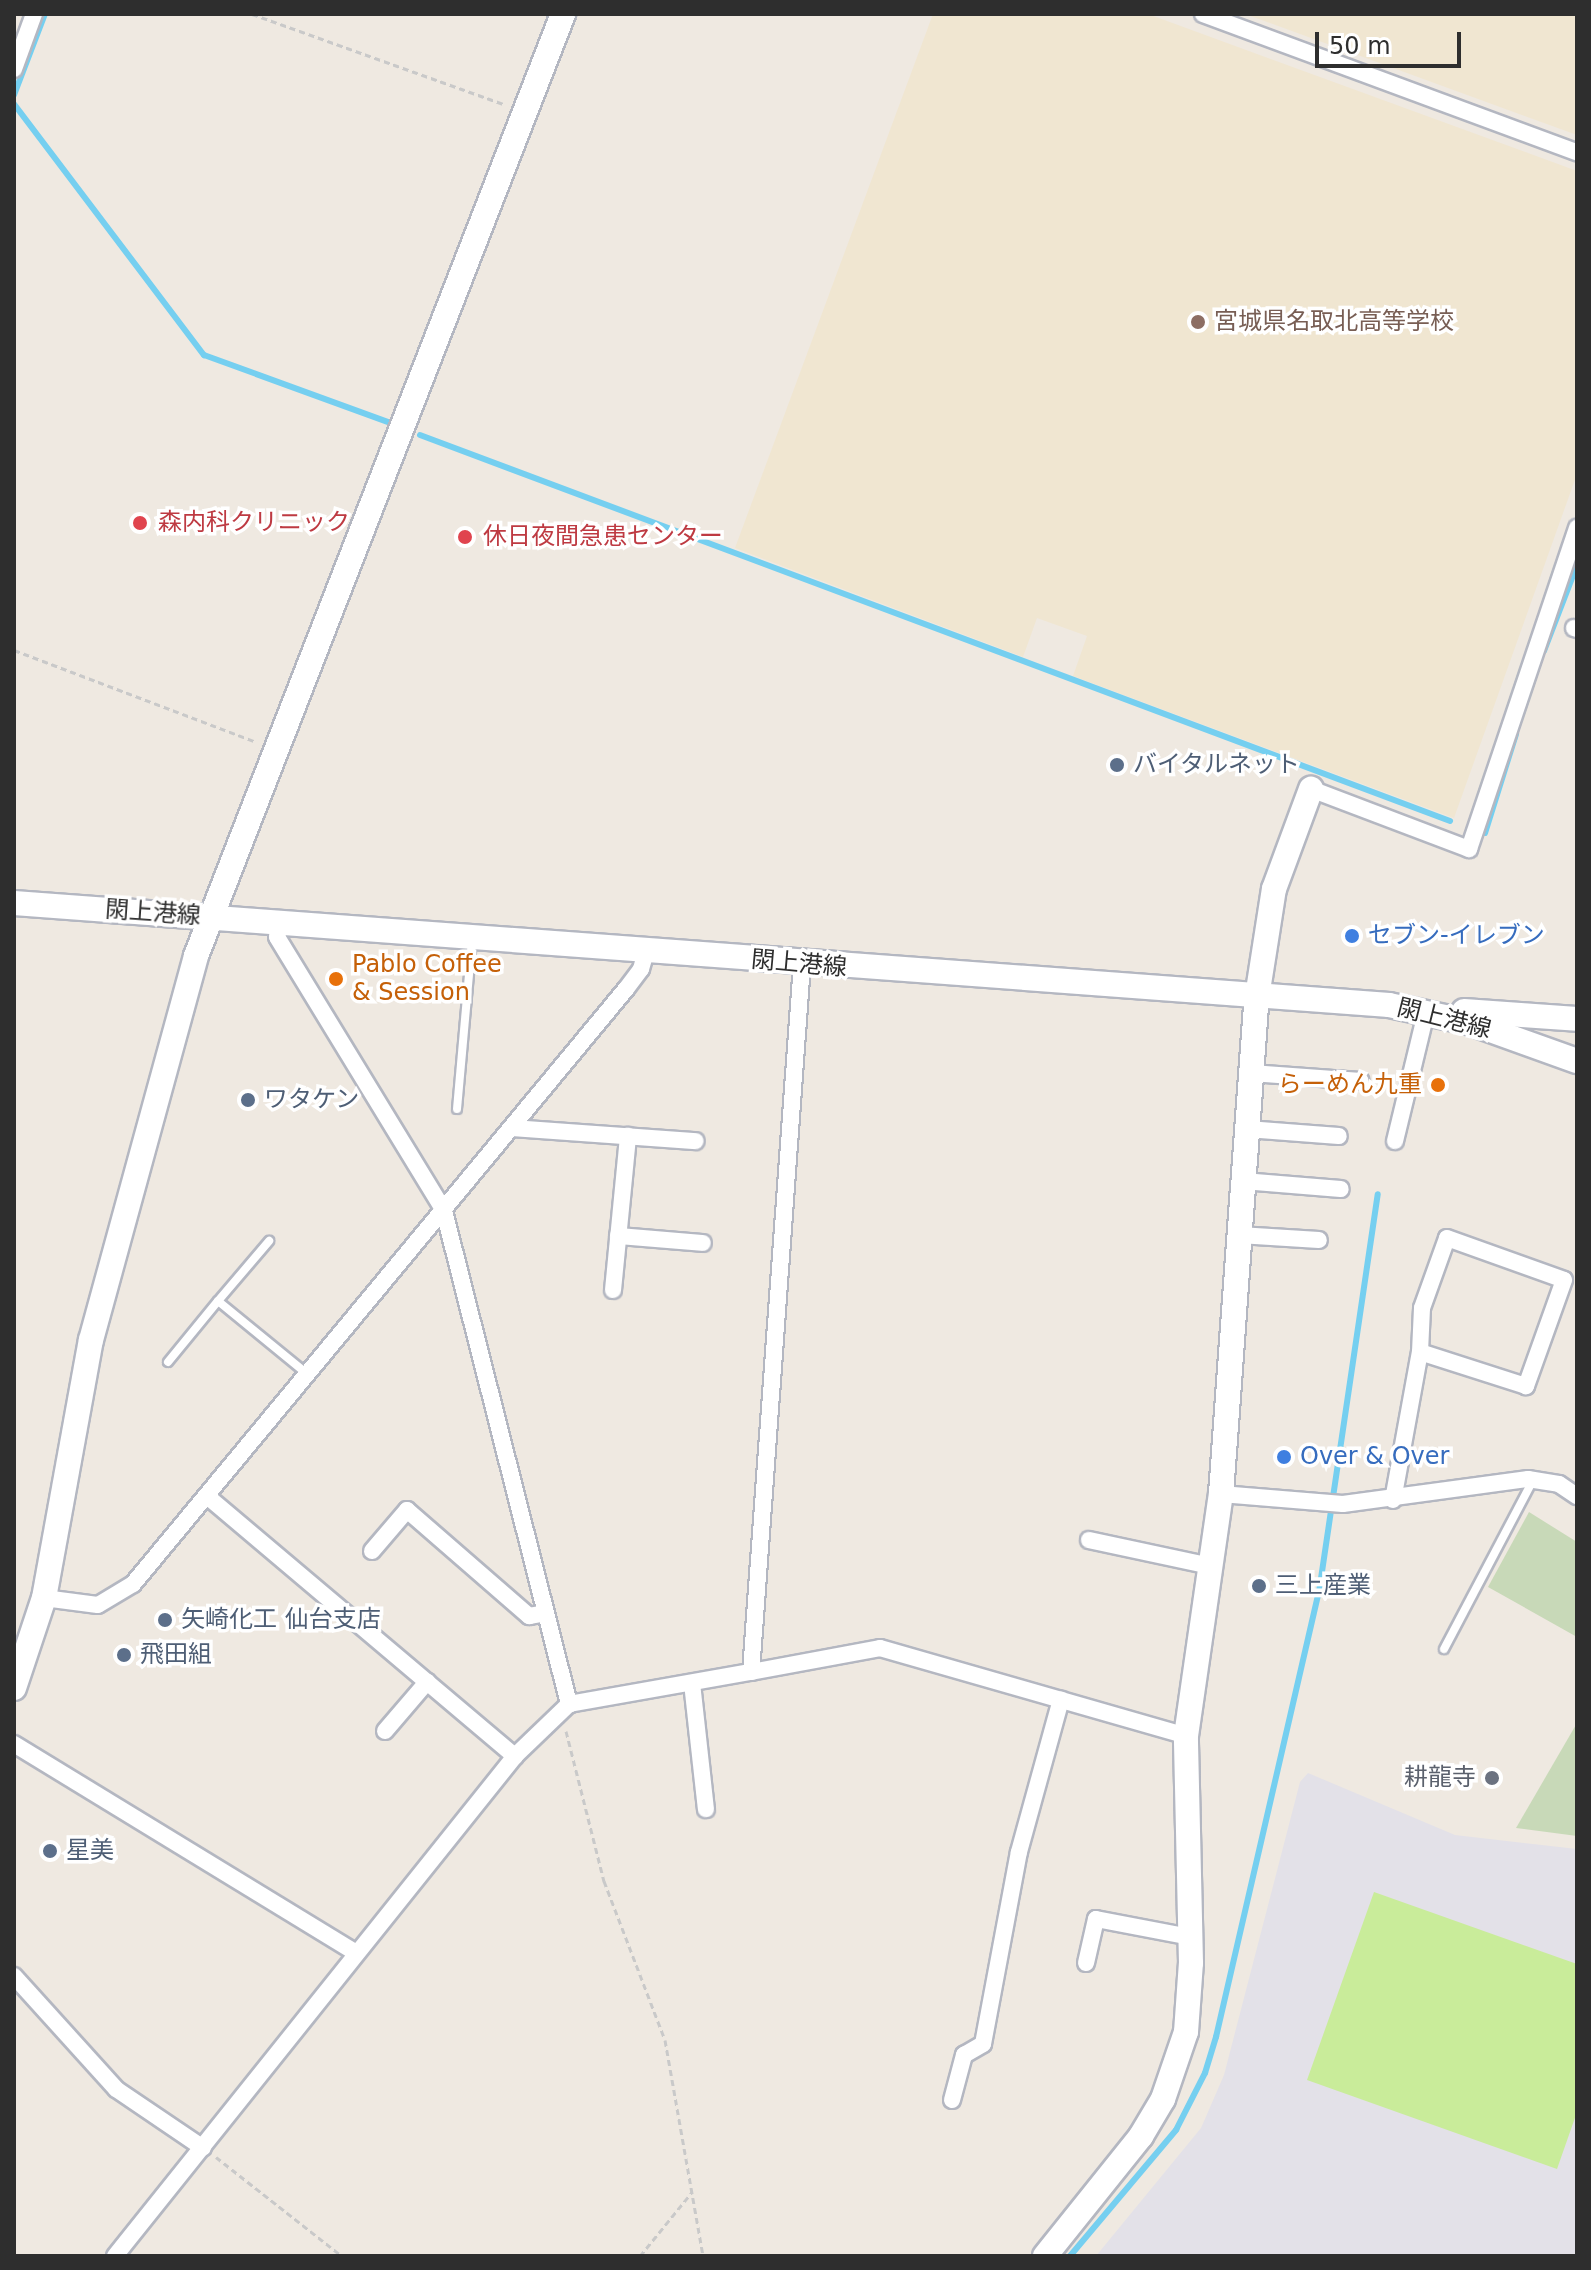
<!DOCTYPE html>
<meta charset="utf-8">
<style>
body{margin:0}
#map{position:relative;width:1591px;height:2270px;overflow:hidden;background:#efe9e1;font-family:"DejaVu Sans","Noto Sans JP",sans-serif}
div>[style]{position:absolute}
.industrial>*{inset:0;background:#e3e1e8}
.education>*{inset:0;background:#f0e6d1}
.cemetery>*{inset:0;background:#c8d9b8}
.pitch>*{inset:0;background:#c9ec9a}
.stream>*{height:6px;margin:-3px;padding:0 3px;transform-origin:3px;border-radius:3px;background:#75cff0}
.path>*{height:3px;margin-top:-1.5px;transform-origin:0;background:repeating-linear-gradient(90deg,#c9c9c9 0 6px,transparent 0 10px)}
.roads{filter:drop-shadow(2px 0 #b4b7c1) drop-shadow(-2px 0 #b4b7c1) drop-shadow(0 2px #b4b7c1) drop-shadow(0 -2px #b4b7c1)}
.lane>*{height:8px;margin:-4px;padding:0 4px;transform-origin:4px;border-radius:4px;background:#fff}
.street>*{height:16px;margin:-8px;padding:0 8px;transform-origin:8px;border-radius:8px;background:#fff}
.secondary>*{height:24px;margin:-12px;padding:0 12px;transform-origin:12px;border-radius:12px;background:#fff}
.dots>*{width:22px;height:22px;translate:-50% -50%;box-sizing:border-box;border:4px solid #fff;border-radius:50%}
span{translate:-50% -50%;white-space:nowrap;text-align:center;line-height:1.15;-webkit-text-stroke:7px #fff;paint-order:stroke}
.education-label{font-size:24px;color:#785e54}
.left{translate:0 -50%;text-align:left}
.health-label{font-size:24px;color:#be3a42}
.service-label{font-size:24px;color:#4e5e75}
.street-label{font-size:24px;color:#2e2e2e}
.shop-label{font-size:24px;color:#366cbe}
.food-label{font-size:24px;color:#c56008}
.right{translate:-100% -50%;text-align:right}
.worship-label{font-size:24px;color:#5b616d}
.frame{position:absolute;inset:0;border:16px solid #2e2e2e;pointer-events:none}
.scale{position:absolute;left:1315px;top:32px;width:146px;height:36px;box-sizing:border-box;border:4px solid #2e2e2e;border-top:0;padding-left:10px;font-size:24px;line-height:28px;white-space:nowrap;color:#2e2e2e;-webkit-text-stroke:6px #fff;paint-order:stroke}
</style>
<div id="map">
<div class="industrial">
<div style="clip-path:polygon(1308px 1773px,1455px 1835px,1577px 1849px,1577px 2256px,1096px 2256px,1201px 2128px,1224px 2075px,1300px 1782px)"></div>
</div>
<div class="education">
<div style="clip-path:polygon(933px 14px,1148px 14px,1577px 171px,1577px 474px,1454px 818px,1073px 676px,1087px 636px,1037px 618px,1023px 657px,735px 548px)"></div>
<div style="clip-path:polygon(1245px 14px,1577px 14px,1577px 135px)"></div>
</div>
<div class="cemetery">
<div style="clip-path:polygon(1529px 1512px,1577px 1542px,1577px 1637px,1488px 1587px)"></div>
<div style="clip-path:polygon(1577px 1723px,1577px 1836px,1516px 1828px)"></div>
</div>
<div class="pitch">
<div style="clip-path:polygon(1374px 1892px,1577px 1964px,1577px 2112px,1557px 2169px,1307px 2080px)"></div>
</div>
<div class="stream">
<div style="left:14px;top:95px;width:87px;rotate:-69.1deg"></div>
<div style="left:14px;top:104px;width:315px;rotate:52.9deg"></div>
<div style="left:204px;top:355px;width:199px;rotate:20deg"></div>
<div style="left:420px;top:435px;width:1100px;rotate:20.54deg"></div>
<div style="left:1544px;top:651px;width:92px;rotate:-69deg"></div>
<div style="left:1485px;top:833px;width:104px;rotate:-72.6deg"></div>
<div style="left:1070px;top:2256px;width:165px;rotate:-49.9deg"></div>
<div style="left:1176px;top:2130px;width:64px;rotate:-63deg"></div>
<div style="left:1205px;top:2073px;width:38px;rotate:-73deg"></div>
<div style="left:1216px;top:2037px;width:457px;rotate:-77deg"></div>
<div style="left:1319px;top:1592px;width:402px;rotate:-81.6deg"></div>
</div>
<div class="path">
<div style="left:252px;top:14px;width:267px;rotate:19.7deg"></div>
<div style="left:14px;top:650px;width:259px;rotate:20.8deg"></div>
<div style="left:566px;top:1731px;width:155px;rotate:75.8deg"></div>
<div style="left:604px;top:1881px;width:170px;rotate:69deg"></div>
<div style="left:665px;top:2040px;width:219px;rotate:80deg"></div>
<div style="left:216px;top:2157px;width:160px;rotate:38.2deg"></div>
<div style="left:640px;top:2256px;width:82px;rotate:-50.9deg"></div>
</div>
<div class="roads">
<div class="lane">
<div style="left:457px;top:1109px;width:170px;rotate:-84.9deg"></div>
<div style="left:218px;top:1301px;width:79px;rotate:-49.6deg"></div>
<div style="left:168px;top:1362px;width:79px;rotate:-50.7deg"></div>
<div style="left:218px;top:1301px;width:114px;rotate:39.3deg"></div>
<div style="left:1444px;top:1649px;width:191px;rotate:-62.2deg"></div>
</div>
<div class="street">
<div style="left:1203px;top:14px;width:399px;rotate:20.3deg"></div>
<div style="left:14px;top:69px;width:59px;rotate:-70deg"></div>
<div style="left:1574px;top:628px;width:3px;rotate:18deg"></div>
<div style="left:1311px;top:789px;width:169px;rotate:20.8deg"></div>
<div style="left:1469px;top:849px;width:339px;rotate:-71.4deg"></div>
<div style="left:280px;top:919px;width:18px;rotate:99deg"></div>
<div style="left:277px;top:937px;width:321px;rotate:58.6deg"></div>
<div style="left:444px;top:1211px;width:509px;rotate:75.77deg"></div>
<div style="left:569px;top:1704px;width:185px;rotate:-10deg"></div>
<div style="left:751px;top:1672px;width:710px;rotate:-85.88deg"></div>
<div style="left:1251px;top:1073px;width:110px;rotate:4.2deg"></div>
<div style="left:513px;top:1128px;width:183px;rotate:4.1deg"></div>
<div style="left:1247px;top:1129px;width:92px;rotate:4.4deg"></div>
<div style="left:1395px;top:1141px;width:132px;rotate:-76.4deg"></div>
<div style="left:1243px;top:1181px;width:98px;rotate:4.7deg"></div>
<div style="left:1239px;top:1235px;width:80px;rotate:3.6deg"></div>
<div style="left:618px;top:1236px;width:85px;rotate:4.7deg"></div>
<div style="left:613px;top:1290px;width:155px;rotate:-84.4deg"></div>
<div style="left:1221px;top:1494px;width:122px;rotate:4.7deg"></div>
<div style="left:1343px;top:1504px;width:187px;rotate:-7.7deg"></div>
<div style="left:1528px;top:1479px;width:31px;rotate:9deg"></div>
<div style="left:1559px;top:1484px;width:22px;rotate:34deg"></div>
<div style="left:208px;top:1497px;width:402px;rotate:40.2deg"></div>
<div style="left:1393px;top:1500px;width:150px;rotate:-79.7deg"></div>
<div style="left:1420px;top:1352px;width:44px;rotate:-87.4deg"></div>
<div style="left:1422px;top:1308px;width:74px;rotate:-70.3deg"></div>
<div style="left:1447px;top:1238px;width:124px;rotate:19.7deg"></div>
<div style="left:1564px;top:1280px;width:113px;rotate:109.7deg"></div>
<div style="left:1526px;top:1386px;width:111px;rotate:-162.2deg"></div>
<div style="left:1089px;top:1540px;width:124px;rotate:12.1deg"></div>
<div style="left:372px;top:1551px;width:54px;rotate:-49.5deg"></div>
<div style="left:407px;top:1510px;width:162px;rotate:41deg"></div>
<div style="left:529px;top:1616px;width:17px;rotate:-10deg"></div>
<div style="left:44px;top:1598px;width:54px;rotate:7.4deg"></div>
<div style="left:98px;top:1605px;width:41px;rotate:-31deg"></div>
<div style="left:133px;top:1584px;width:773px;rotate:-50.36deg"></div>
<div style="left:626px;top:989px;width:25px;rotate:-53deg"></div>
<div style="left:641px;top:969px;width:19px;rotate:-74deg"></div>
<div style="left:751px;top:1672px;width:131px;rotate:-10.5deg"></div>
<div style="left:880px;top:1648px;width:318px;rotate:16deg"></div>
<div style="left:692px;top:1683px;width:127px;rotate:83.7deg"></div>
<div style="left:385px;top:1731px;width:65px;rotate:-49.4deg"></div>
<div style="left:14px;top:1744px;width:399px;rotate:31.4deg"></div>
<div style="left:1086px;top:1963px;width:45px;rotate:-77.2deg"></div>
<div style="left:1096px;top:1919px;width:96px;rotate:10.8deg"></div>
<div style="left:14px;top:1976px;width:152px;rotate:47.9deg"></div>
<div style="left:116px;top:2089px;width:105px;rotate:34.1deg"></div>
<div style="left:952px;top:2100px;width:47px;rotate:-75.1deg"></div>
<div style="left:964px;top:2055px;width:22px;rotate:-30deg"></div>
<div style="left:983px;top:2044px;width:195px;rotate:-79.4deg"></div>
<div style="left:1019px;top:1852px;width:158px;rotate:-74.6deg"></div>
<div style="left:115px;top:2256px;width:640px;rotate:-51.34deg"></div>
<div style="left:515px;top:1756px;width:75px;rotate:-43.9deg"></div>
</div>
<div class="secondary">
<div style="left:14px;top:903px;width:1379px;rotate:4.24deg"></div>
<div style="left:1389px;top:1005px;width:81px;rotate:12.1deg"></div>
<div style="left:1468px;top:1022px;width:116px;rotate:19.7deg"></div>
<div style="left:1464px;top:1011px;width:113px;rotate:4deg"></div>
<div style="left:14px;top:1688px;width:95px;rotate:-71.6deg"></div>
<div style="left:44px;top:1598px;width:262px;rotate:-79.7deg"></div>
<div style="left:91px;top:1340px;width:398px;rotate:-74.7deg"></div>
<div style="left:196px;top:956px;width:1011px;rotate:-68.71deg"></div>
<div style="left:1045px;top:2256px;width:154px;rotate:-51.3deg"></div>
<div style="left:1141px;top:2136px;width:43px;rotate:-59.3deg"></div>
<div style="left:1163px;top:2099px;width:71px;rotate:-71.1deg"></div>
<div style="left:1186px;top:2032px;width:69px;rotate:-85.9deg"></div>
<div style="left:1191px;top:1963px;width:227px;rotate:-91.3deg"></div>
<div style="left:1186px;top:1736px;width:245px;rotate:-81.8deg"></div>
<div style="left:1221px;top:1494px;width:498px;rotate:-85.9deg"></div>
<div style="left:1257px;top:997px;width:109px;rotate:-81.1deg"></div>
<div style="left:1274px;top:889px;width:107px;rotate:-69.7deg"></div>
</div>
</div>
<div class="dots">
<div style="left:1198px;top:322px;background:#8d6e63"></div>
<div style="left:140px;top:523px;background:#e0444e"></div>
<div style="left:465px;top:537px;background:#e0444e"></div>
<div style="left:1117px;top:765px;background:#5c6f8a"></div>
<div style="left:1352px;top:936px;background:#3f7fe0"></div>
<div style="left:336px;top:979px;background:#e8710a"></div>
<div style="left:1438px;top:1085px;background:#e8710a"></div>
<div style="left:248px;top:1100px;background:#5c6f8a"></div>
<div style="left:1284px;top:1457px;background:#3f7fe0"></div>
<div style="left:1259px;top:1586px;background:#5c6f8a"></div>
<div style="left:165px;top:1620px;background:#5c6f8a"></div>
<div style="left:124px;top:1655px;background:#5c6f8a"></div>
<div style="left:1492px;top:1778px;background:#6b7280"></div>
<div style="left:50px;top:1851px;background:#5c6f8a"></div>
</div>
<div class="education-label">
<span class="left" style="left:1214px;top:322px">宮城県名取北高等学校</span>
</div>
<div class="health-label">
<span class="left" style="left:158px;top:523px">森内科クリニック</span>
<span class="left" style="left:483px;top:537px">休日夜間急患センター</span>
</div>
<div class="service-label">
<span class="left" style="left:1133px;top:765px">バイタルネット</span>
<span class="left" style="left:264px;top:1100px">ワタケン</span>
<span class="left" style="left:1275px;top:1586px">三上産業</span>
<span class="left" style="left:181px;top:1620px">矢崎化工 仙台支店</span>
<span class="left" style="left:140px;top:1655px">飛田組</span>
<span class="left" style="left:66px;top:1851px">星美</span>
</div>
<div class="street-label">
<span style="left:153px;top:913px;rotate:4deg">閖上港線</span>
<span style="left:799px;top:964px;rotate:5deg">閖上港線</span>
<span style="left:1444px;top:1019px;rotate:14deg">閖上港線</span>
</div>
<div class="shop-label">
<span class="left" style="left:1368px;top:936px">セブン-イレブン</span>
<span class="left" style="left:1300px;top:1457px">Over &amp; Over</span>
</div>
<div class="food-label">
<span class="left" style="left:352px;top:979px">Pablo Coffee<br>&amp; Session</span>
<span class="right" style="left:1422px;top:1085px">らーめん九重</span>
</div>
<div class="worship-label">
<span class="right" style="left:1476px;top:1778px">耕龍寺</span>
</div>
<div class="frame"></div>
<div class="scale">50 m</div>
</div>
